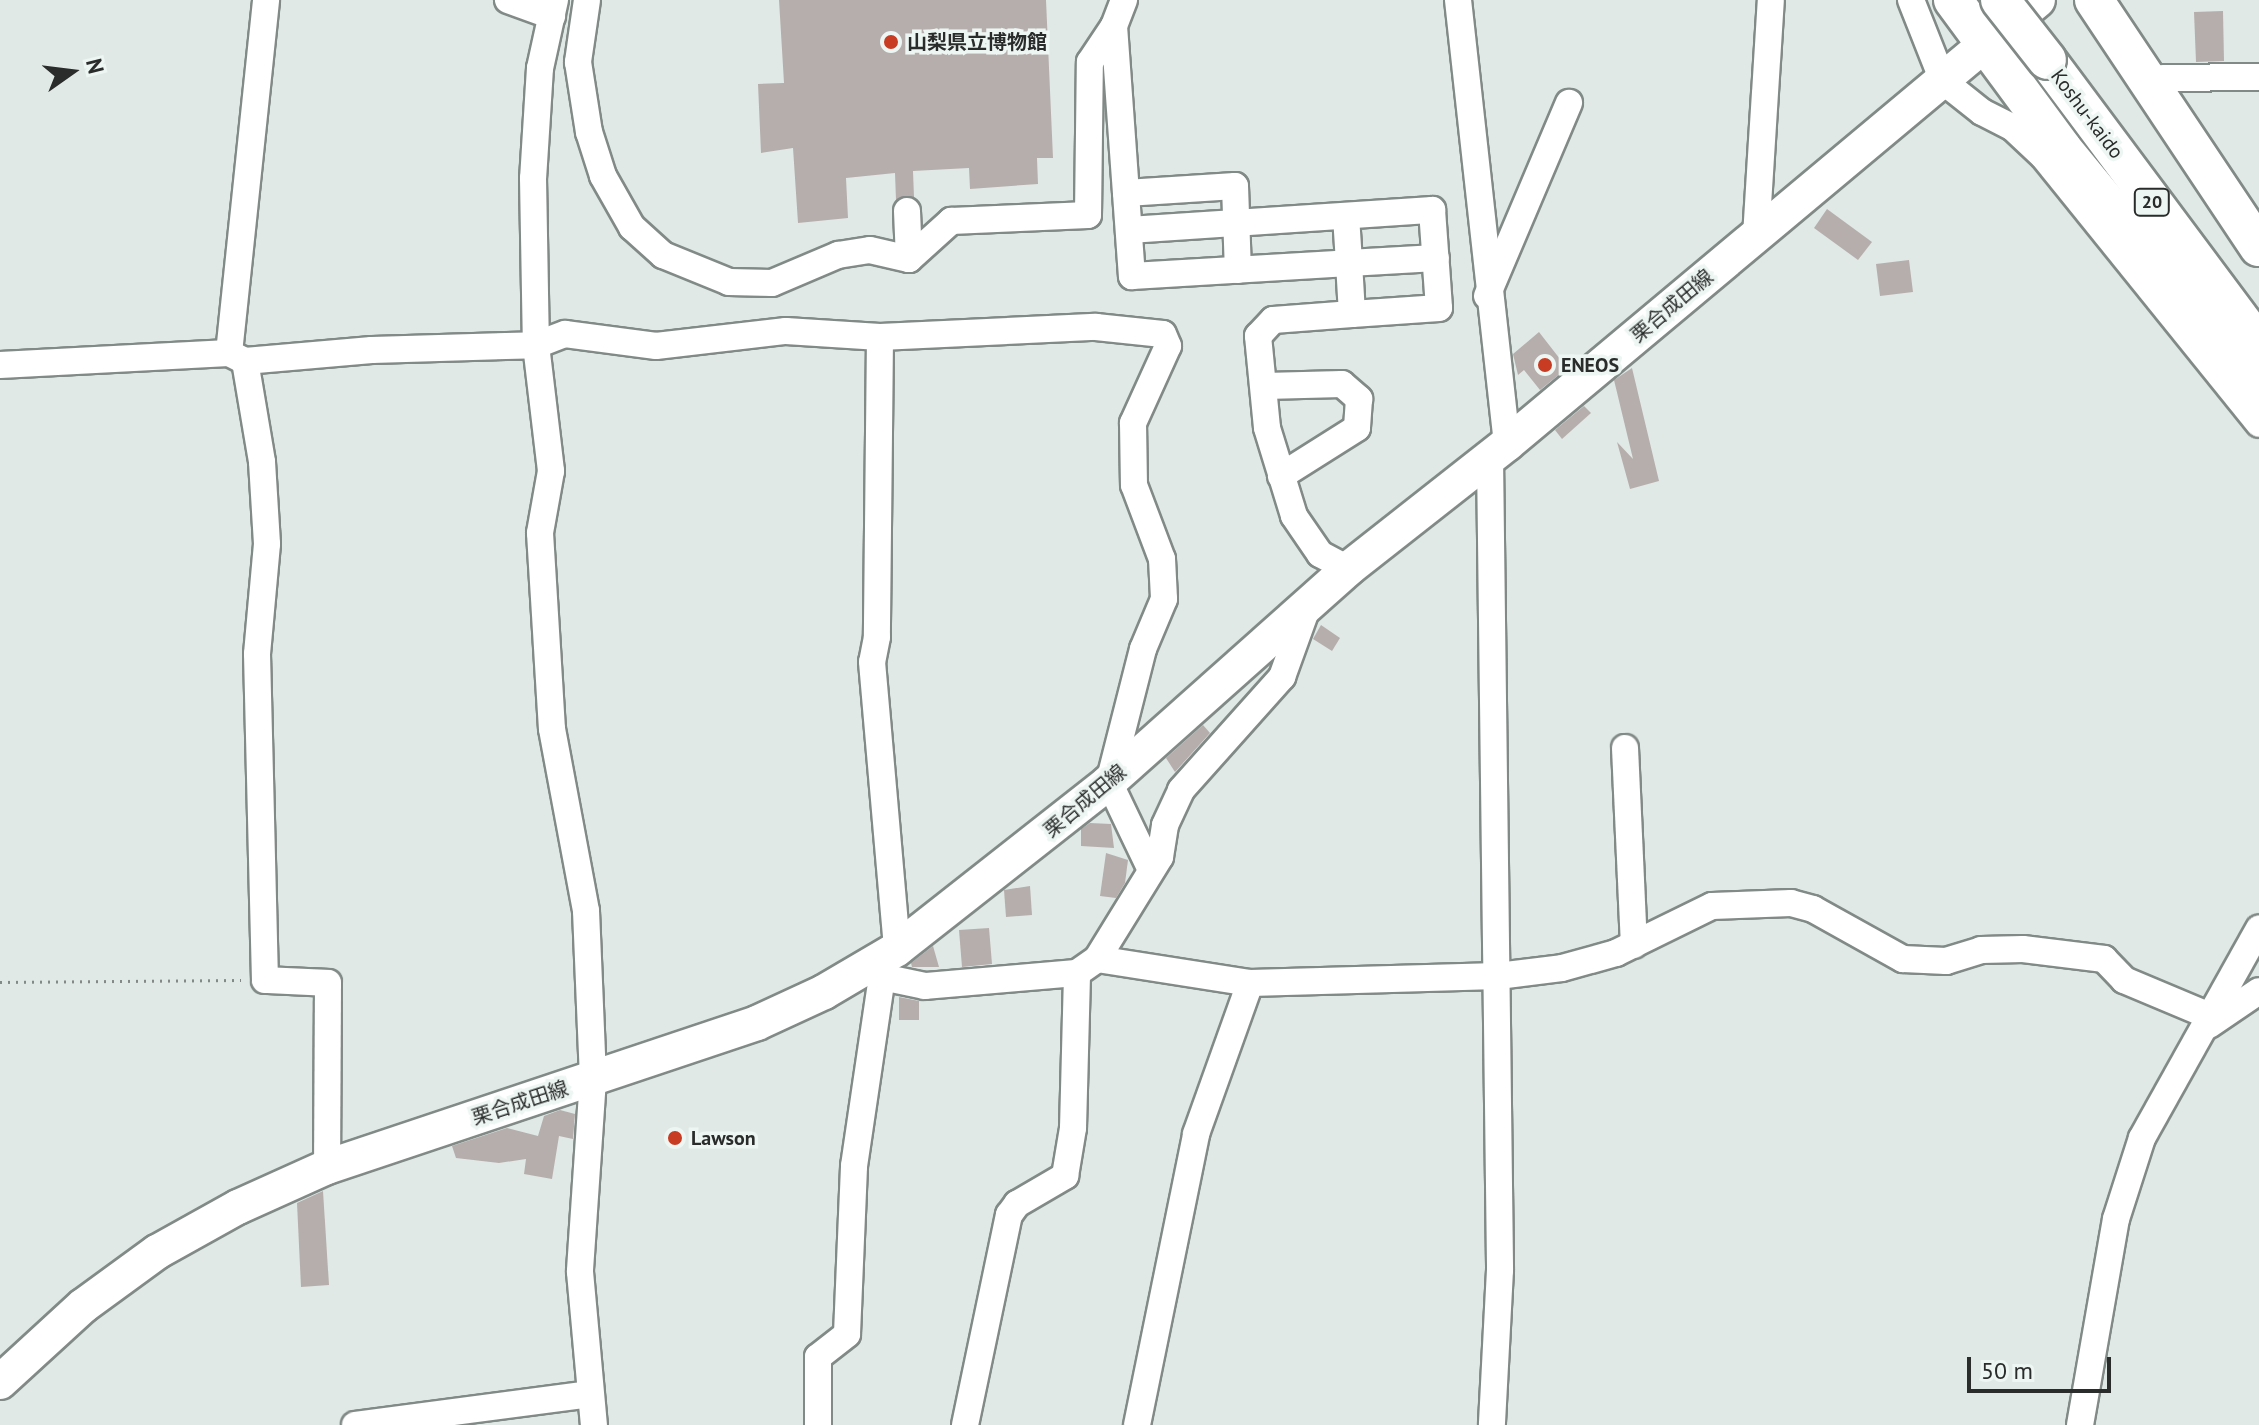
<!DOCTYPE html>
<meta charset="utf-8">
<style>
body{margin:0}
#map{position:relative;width:2259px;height:1425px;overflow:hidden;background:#e0e9e6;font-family:"PT Sans","Noto Sans JP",sans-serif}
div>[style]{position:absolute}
.building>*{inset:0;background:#b6aeac}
.path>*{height:3px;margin-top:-1.5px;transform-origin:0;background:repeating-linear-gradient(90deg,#838987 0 2px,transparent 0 8px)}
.roads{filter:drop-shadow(2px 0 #828a87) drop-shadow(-2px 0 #828a87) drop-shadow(0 2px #828a87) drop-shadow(0 -2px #828a87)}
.minor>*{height:26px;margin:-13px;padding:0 13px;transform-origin:13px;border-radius:13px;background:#fff}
.major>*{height:34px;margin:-17px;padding:0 17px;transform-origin:17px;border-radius:17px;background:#fff}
.highway>*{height:38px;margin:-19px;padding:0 19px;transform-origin:19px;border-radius:19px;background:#fff}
.bridges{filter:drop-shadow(2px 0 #828a87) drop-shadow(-2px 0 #828a87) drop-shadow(0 2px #828a87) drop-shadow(0 -2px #828a87)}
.highway-bridge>*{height:38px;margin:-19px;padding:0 19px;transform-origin:19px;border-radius:19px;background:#fff}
.dots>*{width:22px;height:22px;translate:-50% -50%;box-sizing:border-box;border:4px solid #edf6f3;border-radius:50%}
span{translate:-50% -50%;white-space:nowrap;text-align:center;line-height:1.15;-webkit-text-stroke:7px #edf6f3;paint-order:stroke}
.shield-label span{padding:2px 6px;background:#edf6f3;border:2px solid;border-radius:6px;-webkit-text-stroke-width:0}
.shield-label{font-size:18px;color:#292c2b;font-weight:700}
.poi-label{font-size:20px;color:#292c2b;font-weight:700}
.left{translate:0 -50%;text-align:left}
.street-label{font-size:20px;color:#292c2b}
.north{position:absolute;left:32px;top:32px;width:80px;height:80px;-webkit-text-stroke:6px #edf6f3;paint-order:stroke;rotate:76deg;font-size:22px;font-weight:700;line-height:32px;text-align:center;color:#292c2b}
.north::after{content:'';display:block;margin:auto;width:28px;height:36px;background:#292c2b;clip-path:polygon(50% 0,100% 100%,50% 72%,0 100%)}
.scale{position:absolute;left:1967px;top:1357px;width:144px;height:36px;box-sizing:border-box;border:4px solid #292c2b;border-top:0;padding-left:10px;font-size:24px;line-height:28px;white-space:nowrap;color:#292c2b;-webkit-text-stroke:6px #edf6f3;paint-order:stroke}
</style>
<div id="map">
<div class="building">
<div style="clip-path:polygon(779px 0,1046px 0,1053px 158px,1037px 158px,1038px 184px,970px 189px,969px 168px,913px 171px,914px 197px,896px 200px,895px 173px,846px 178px,848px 218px,798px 223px,793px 148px,761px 153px,758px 84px,784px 83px)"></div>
<div style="clip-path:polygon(2223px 11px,2224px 61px,2196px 62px,2194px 12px)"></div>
<div style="clip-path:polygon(1827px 209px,1872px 242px,1858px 260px,1814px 228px)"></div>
<div style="clip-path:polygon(1909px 260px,1913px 292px,1880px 296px,1876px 264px)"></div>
<div style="clip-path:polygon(1539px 332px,1567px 368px,1540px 390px,1524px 370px,1518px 375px,1513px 354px)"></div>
<div style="clip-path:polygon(1632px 368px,1659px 481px,1630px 489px,1617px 442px,1633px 459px,1614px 380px)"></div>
<div style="clip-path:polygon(1584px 406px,1591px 413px,1562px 439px,1555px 430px)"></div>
<div style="clip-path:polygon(1321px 625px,1340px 638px,1332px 651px,1313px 639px)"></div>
<div style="clip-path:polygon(1203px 725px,1210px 733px,1175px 772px,1166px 758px)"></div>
<div style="clip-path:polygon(1090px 823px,1111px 824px,1114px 848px,1081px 846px,1081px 829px)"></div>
<div style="clip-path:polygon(1106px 853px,1128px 860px,1125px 883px,1116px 898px,1100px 896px)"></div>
<div style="clip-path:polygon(1030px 886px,1032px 915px,1006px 917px,1004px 890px)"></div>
<div style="clip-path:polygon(989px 928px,992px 964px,962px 967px,959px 930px)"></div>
<div style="clip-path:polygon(933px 946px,939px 967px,912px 967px,911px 963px)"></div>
<div style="clip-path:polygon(899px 997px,919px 1001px,919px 1020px,899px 1020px)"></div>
<div style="clip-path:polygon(560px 1110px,575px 1114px,573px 1139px,559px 1136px,552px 1179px,524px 1174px,526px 1159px,499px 1163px,456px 1158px,452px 1146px,507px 1128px,538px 1136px,544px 1116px)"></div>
<div style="clip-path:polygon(323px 1191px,329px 1285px,301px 1287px,297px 1203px)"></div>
</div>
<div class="path">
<div style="left:0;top:982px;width:241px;rotate:-0.5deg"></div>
</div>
<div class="roads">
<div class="minor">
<div style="left:508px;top:0;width:47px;rotate:20deg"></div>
<div style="left:555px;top:0;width:70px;rotate:102.4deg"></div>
<div style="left:540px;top:68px;width:110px;rotate:93.6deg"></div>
<div style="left:533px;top:178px;width:167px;rotate:89deg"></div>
<div style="left:536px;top:345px;width:127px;rotate:83.2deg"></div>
<div style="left:551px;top:471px;width:63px;rotate:100.1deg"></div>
<div style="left:540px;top:533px;width:196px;rotate:86.5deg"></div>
<div style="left:552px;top:729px;width:185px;rotate:79.4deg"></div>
<div style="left:586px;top:911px;width:168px;rotate:87.6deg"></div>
<div style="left:593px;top:1079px;width:193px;rotate:93.9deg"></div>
<div style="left:580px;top:1272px;width:154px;rotate:84.8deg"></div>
<div style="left:587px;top:0;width:63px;rotate:98.3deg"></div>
<div style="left:578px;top:62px;width:71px;rotate:81.1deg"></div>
<div style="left:589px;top:132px;width:46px;rotate:72.3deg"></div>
<div style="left:603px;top:176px;width:59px;rotate:60.4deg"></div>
<div style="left:632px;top:227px;width:42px;rotate:42.1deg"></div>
<div style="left:663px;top:255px;width:71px;rotate:22.2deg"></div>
<div style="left:729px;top:282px;width:43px;rotate:1.3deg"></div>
<div style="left:772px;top:283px;width:72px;rotate:-23deg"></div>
<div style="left:838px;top:255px;width:32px;rotate:-9deg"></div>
<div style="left:870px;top:250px;width:40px;rotate:13deg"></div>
<div style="left:1124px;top:0;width:28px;rotate:111deg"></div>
<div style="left:1114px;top:26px;width:251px;rotate:85.9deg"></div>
<div style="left:1132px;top:276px;width:217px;rotate:-3.4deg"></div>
<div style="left:1349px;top:263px;width:51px;rotate:86.6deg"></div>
<div style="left:1352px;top:314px;width:79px;rotate:175.7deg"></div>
<div style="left:1273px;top:320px;width:22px;rotate:133deg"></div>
<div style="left:1258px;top:336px;width:92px;rotate:84.4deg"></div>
<div style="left:1267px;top:428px;width:92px;rotate:72.9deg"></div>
<div style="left:1294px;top:516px;width:46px;rotate:55.6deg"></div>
<div style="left:1320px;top:554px;width:32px;rotate:28deg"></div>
<div style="left:1458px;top:0;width:447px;rotate:83.7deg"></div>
<div style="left:1911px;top:0;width:87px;rotate:68.4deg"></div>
<div style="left:1943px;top:81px;width:50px;rotate:38.5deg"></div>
<div style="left:1982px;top:112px;width:34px;rotate:27deg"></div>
<div style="left:2012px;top:127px;width:42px;rotate:43.1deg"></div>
<div style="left:2043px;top:156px;width:344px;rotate:51.1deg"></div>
<div style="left:2163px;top:78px;width:96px;rotate:-0.6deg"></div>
<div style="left:1126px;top:193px;width:109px;rotate:-3.7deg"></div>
<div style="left:1235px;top:186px;width:84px;rotate:88deg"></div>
<div style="left:907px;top:211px;width:48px;rotate:87.6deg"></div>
<div style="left:1346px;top:216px;width:47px;rotate:86.3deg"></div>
<div style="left:1349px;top:263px;width:87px;rotate:-3.3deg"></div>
<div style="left:1129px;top:230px;width:304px;rotate:-3.8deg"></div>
<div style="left:1432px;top:210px;width:98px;rotate:85.9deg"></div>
<div style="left:1439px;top:308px;width:87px;rotate:176.1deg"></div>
<div style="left:1756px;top:236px;width:236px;rotate:-86.4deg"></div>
<div style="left:909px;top:259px;width:57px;rotate:-42.1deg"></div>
<div style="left:951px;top:221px;width:137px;rotate:-2.5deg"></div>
<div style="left:1088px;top:215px;width:153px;rotate:-89.3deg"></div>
<div style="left:1090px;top:62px;width:43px;rotate:-56.3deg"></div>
<div style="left:1487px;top:296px;width:210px;rotate:-67deg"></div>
<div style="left:880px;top:337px;width:300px;rotate:90.6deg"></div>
<div style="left:877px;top:637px;width:25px;rotate:101deg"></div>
<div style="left:872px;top:662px;width:288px;rotate:85deg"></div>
<div style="left:229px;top:353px;width:355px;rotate:-84deg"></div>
<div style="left:245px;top:361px;width:102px;rotate:80.4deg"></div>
<div style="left:262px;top:462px;width:82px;rotate:86.5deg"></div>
<div style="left:267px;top:544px;width:110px;rotate:95.2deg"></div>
<div style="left:257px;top:654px;width:326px;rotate:88.6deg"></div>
<div style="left:265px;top:980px;width:63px;rotate:2.7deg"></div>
<div style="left:328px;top:983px;width:184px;rotate:90.3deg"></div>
<div style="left:0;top:365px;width:229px;rotate:-3deg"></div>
<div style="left:229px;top:353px;width:18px;rotate:27deg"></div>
<div style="left:245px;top:361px;width:127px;rotate:-5deg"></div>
<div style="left:372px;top:350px;width:164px;rotate:-1.7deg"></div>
<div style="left:536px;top:345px;width:31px;rotate:-21deg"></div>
<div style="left:565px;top:334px;width:92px;rotate:7.5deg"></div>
<div style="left:656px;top:346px;width:131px;rotate:-6.6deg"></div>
<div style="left:786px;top:331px;width:94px;rotate:3.7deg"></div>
<div style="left:880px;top:337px;width:216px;rotate:-2.7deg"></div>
<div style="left:1096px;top:327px;width:67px;rotate:6deg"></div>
<div style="left:1163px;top:334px;width:13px;rotate:67deg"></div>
<div style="left:1168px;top:346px;width:85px;rotate:114.4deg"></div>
<div style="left:1133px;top:423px;width:62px;rotate:89.1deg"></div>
<div style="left:1134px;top:485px;width:79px;rotate:69.3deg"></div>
<div style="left:1162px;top:559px;width:40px;rotate:87.1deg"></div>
<div style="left:1164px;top:599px;width:54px;rotate:112.8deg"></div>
<div style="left:1143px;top:649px;width:137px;rotate:104.3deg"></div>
<div style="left:1109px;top:782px;width:95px;rotate:64.5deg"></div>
<div style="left:1265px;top:386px;width:77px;rotate:-1.5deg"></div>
<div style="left:1342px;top:384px;width:23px;rotate:41deg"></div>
<div style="left:1359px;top:399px;width:29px;rotate:94deg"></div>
<div style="left:1357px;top:428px;width:90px;rotate:147.7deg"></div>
<div style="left:1490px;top:458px;width:812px;rotate:89.29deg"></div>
<div style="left:1500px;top:1270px;width:155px;rotate:93deg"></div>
<div style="left:1625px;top:748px;width:197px;rotate:87.4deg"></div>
<div style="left:1097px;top:959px;width:155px;rotate:8.9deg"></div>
<div style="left:1250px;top:983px;width:248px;rotate:-1.6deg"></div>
<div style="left:1498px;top:976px;width:64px;rotate:-7.1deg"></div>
<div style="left:1562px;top:968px;width:56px;rotate:-15.5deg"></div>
<div style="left:1616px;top:953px;width:107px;rotate:-26.1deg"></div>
<div style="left:1712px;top:906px;width:79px;rotate:-2.2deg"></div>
<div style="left:1791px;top:903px;width:23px;rotate:15deg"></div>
<div style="left:1813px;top:909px;width:103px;rotate:29.1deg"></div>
<div style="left:1903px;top:959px;width:43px;rotate:2.7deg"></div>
<div style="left:1946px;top:961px;width:37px;rotate:-17deg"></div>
<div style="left:1981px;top:950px;width:42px;rotate:-1.4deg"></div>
<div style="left:2023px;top:949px;width:82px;rotate:7deg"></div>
<div style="left:2104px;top:959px;width:29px;rotate:46deg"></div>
<div style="left:2124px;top:980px;width:93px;rotate:22.7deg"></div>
<div style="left:2209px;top:1025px;width:60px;rotate:-34.2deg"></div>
<div style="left:355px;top:1425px;width:236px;rotate:-7.5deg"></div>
<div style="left:818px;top:1425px;width:68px;rotate:-90deg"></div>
<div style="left:818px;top:1357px;width:37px;rotate:-38deg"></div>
<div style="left:847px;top:1334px;width:168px;rotate:-87.6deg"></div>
<div style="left:854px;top:1166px;width:191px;rotate:-81.6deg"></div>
<div style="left:882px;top:977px;width:44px;rotate:11.8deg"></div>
<div style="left:925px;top:986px;width:153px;rotate:-4.9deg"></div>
<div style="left:965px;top:1425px;width:215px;rotate:-78.2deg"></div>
<div style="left:1009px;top:1215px;width:14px;rotate:-54deg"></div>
<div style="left:1017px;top:1204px;width:56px;rotate:-30.3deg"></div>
<div style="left:1065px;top:1176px;width:49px;rotate:-80.5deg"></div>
<div style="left:1073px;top:1128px;width:155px;rotate:-88.5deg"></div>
<div style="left:1077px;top:973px;width:24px;rotate:-35deg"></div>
<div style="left:1097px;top:959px;width:120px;rotate:-58.3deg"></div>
<div style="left:1160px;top:857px;width:32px;rotate:-81deg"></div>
<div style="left:1165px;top:825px;width:38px;rotate:-65deg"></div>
<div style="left:1181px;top:790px;width:152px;rotate:-48.2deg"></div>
<div style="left:1282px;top:677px;width:73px;rotate:-70.1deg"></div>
<div style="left:1137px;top:1425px;width:297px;rotate:-78.5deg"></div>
<div style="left:1196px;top:1134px;width:160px;rotate:-70.3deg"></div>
<div style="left:2080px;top:1425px;width:209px;rotate:-80.1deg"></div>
<div style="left:2116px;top:1219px;width:85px;rotate:-72.2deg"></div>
<div style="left:2142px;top:1138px;width:240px;rotate:-60.8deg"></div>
</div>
<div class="major">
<div style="left:0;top:1382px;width:113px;rotate:-42.5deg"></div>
<div style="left:83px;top:1306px;width:92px;rotate:-36.1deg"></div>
<div style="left:157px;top:1252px;width:93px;rotate:-29.1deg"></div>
<div style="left:238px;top:1207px;width:98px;rotate:-24.2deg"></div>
<div style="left:327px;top:1167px;width:453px;rotate:-18.5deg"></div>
<div style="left:757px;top:1023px;width:74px;rotate:-24.8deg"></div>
<div style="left:824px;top:992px;width:85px;rotate:-30.5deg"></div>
<div style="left:897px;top:949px;width:270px;rotate:-38.2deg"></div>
<div style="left:1109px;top:782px;width:320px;rotate:-41.7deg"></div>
<div style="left:1348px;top:569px;width:202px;rotate:-38.2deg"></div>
<div style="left:1507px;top:444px;width:692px;rotate:-39.9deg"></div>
</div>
<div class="highway">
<div style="left:1953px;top:0;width:184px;rotate:53.6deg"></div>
<div style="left:2062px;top:148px;width:310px;rotate:50.6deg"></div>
<div style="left:2094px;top:0;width:297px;rotate:56.3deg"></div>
<div style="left:2047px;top:60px;width:354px;rotate:53.3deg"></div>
</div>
</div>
<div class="bridges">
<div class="highway-bridge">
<div style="left:2000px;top:0;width:76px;rotate:51.9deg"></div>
</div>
</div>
<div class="dots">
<div style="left:891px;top:42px;background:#c73c23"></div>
<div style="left:1545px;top:365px;background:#c73c23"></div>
<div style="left:675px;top:1138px;background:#c73c23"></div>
</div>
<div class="shield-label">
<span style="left:2152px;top:202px">20</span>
</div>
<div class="poi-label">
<span class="left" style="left:907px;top:42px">山梨県立博物館</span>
<span class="left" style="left:1561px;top:365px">ENEOS</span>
<span class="left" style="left:691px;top:1138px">Lawson</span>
</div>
<div class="street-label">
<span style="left:2087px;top:114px;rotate:53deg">Koshu-kaido</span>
<span style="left:1672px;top:306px;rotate:-40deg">栗合成田線</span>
<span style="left:1085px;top:801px;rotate:-40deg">栗合成田線</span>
<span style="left:520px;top:1103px;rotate:-18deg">栗合成田線</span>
</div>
<div class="north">N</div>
<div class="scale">50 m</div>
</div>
